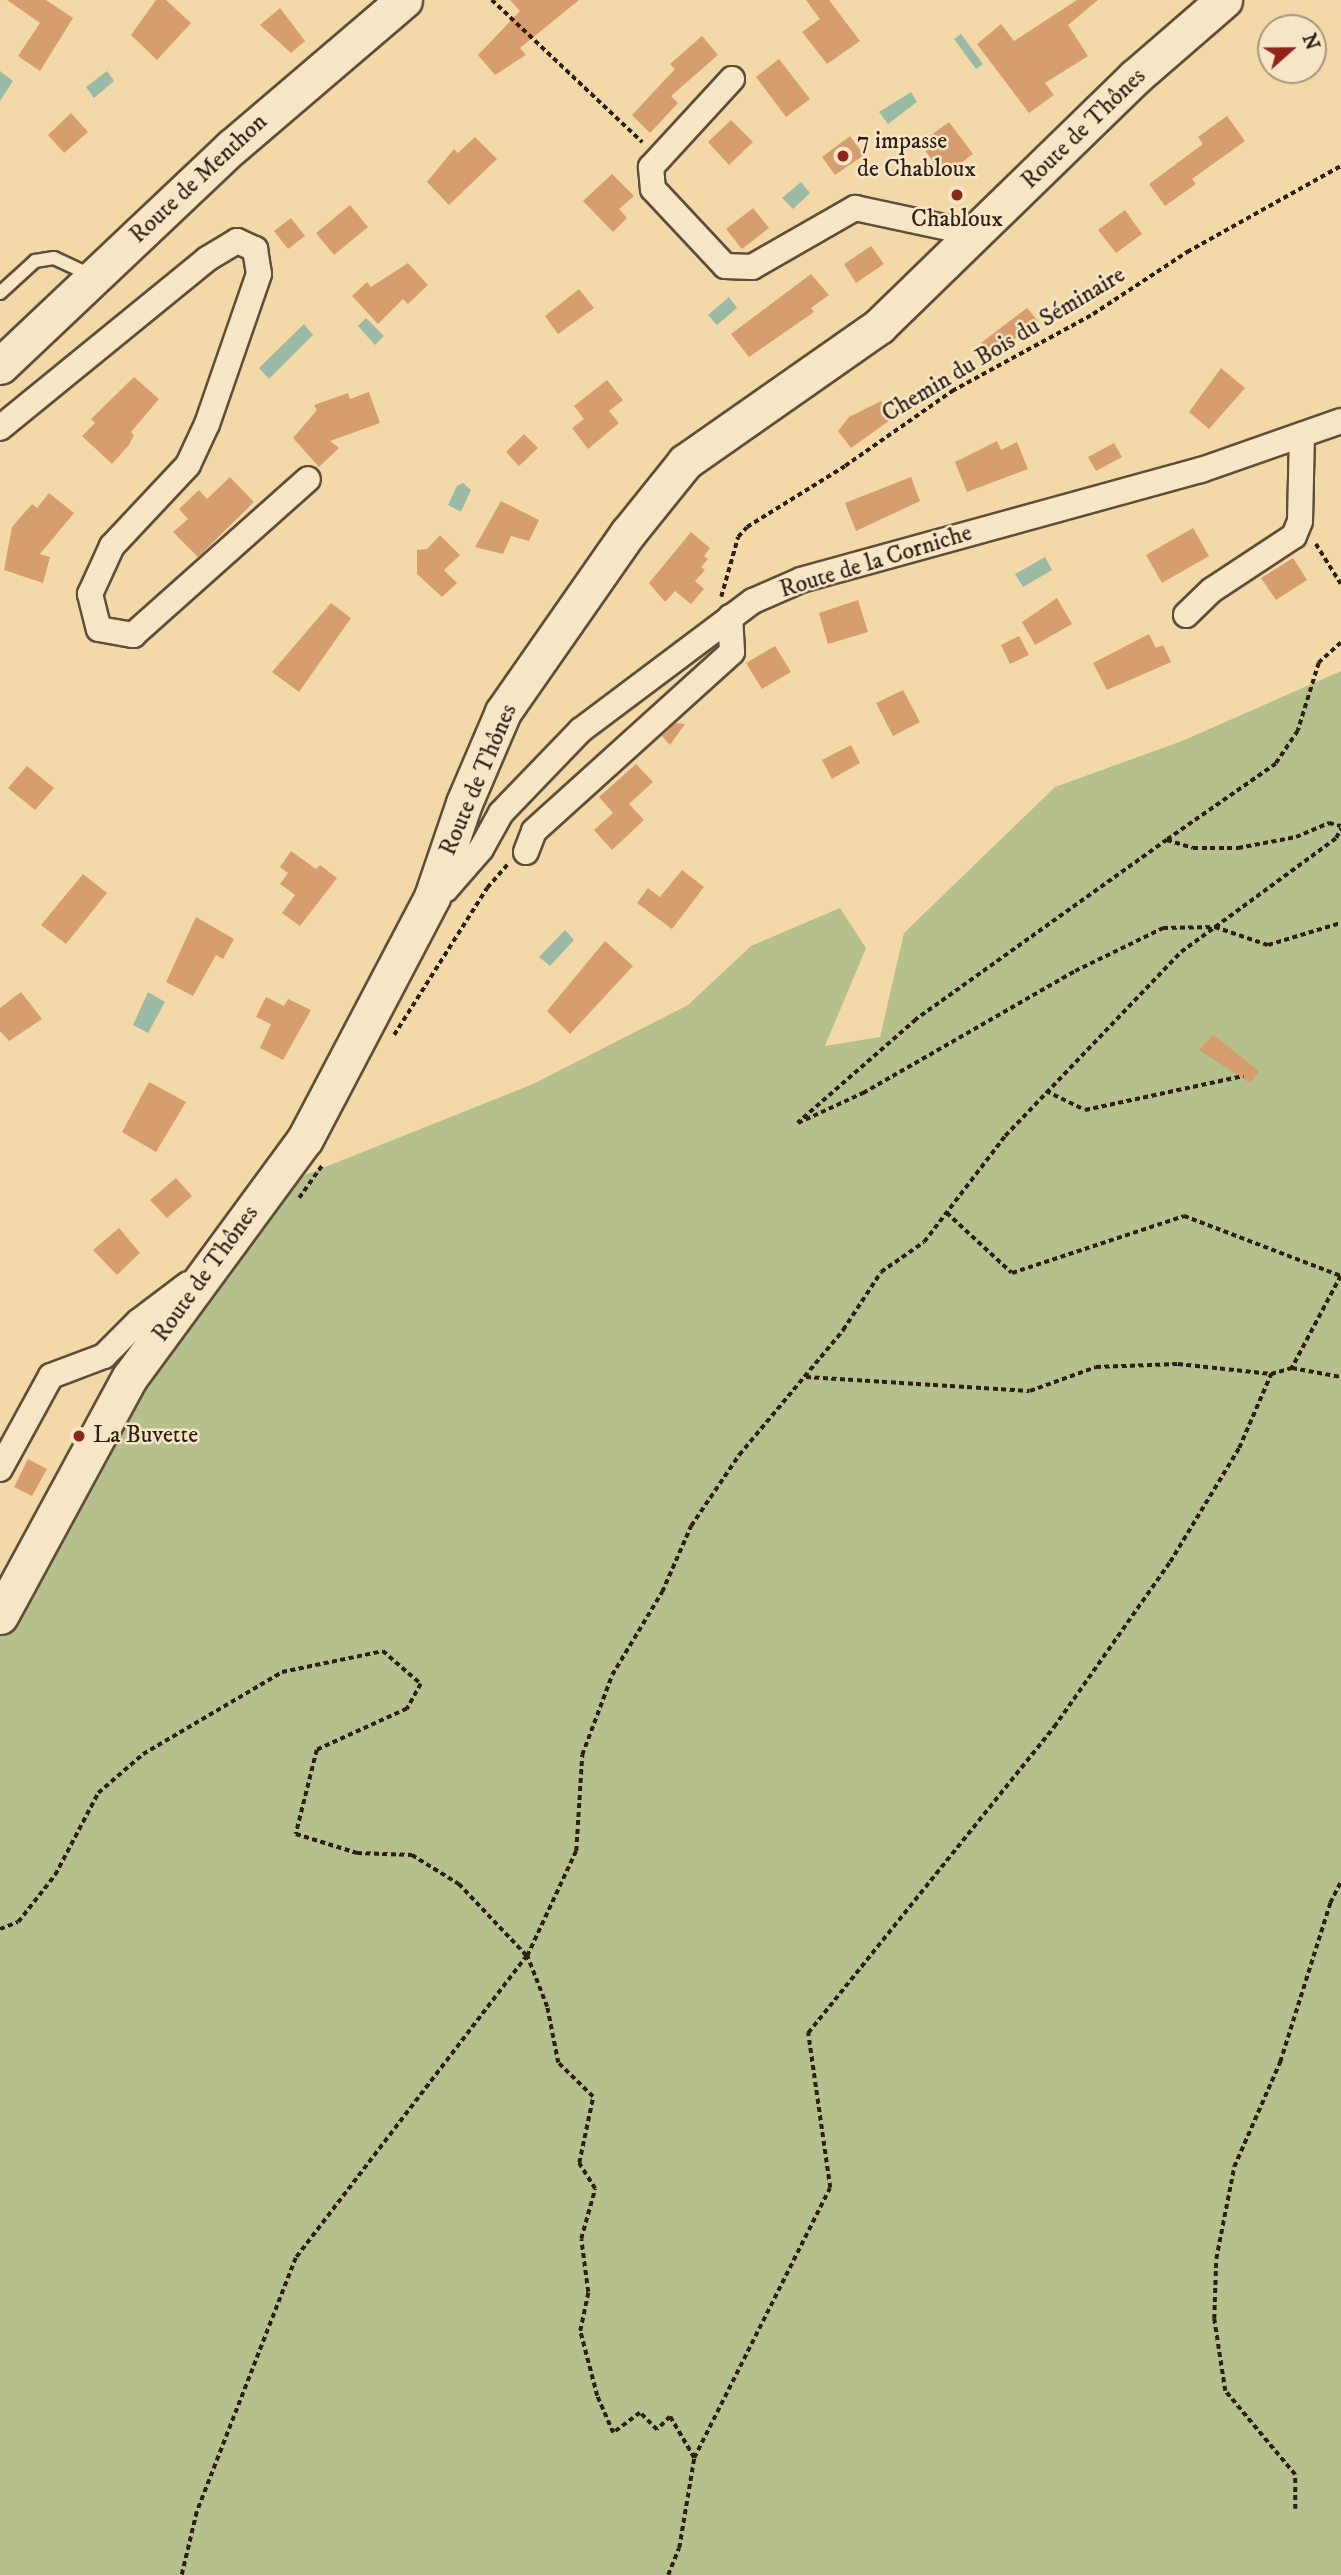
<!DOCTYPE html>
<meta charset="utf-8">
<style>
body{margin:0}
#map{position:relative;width:1341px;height:2575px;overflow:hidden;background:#f3d9a8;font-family:"IM FELL DW Pica",serif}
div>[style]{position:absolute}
.green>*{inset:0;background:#b5c08c}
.water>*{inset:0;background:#9bbaa6}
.building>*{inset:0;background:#d69e6e}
.path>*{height:3.5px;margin-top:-1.75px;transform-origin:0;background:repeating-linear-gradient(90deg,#2d1f15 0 5px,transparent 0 8.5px)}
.roads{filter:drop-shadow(2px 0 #5e4e3a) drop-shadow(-2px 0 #5e4e3a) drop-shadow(0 2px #5e4e3a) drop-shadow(0 -2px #5e4e3a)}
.service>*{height:12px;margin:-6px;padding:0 6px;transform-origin:6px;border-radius:6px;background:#f7e6c6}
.minor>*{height:24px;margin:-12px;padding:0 12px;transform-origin:12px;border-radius:12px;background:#f7e6c6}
.secondary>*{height:35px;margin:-17.5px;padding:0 17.5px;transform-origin:17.5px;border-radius:17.5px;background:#f7e6c6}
.dots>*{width:19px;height:19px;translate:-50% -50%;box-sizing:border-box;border:4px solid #f7e6c6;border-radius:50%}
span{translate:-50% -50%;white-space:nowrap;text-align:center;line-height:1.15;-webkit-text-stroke:5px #f7e6c6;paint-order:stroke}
.street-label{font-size:24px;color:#2d1f15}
.poi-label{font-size:24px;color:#2d1f15}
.left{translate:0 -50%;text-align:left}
.north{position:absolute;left:1257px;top:14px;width:70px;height:70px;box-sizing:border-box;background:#f7e6c6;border:2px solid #a6967f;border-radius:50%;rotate:69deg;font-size:19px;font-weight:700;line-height:28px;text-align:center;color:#2d1f15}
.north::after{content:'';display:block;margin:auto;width:24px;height:32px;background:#8f2418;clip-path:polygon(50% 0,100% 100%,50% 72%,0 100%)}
</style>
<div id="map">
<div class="green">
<div style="clip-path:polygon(1341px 671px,1341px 2575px,0 2575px,0 1582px,14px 1550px,300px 1177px,533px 1084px,688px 1005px,751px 946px,840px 908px,866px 948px,825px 1046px,880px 1037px,904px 933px,1055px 787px,1182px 741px)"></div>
</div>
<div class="water">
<div style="clip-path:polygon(961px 34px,983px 64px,976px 69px,954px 39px)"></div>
<div style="clip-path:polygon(0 71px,13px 81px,0 101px)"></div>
<div style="clip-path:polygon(107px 71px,114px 81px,94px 98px,86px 87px)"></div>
<div style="clip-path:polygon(911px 92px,917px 102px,888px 124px,879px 112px)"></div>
<div style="clip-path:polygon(801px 182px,810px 193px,793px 209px,782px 198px)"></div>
<div style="clip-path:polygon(729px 297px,737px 308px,717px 325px,708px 315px)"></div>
<div style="clip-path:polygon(366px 318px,384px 336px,375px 345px,358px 326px)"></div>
<div style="clip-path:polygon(304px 324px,313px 335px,269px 379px,259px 368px)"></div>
<div style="clip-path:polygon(463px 483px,471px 490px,461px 512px,448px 505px,457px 486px)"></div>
<div style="clip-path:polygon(1045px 557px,1052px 570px,1023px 587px,1015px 574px)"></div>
<div style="clip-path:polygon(565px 930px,574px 940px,550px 966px,539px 957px)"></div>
<div style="clip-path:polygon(148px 992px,165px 1002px,148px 1033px,133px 1025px)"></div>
</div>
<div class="building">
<div style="clip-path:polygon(7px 0,46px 0,73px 18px,40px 71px,18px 56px,40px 23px)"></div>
<div style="clip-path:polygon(156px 0,166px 0,191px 23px,157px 60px,131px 35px)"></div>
<div style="clip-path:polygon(510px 0,579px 0,520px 48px,526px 55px,495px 75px,478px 55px,520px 11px)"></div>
<div style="clip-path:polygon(806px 0,829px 0,860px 41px,827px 64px,802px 32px,820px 19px)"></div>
<div style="clip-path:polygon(1077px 0,1098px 0,1068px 25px,1088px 56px,1045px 83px,1054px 95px,1029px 113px,977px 44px,1001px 24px,1014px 41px)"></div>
<div style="clip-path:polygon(280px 8px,305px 41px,291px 53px,260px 25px)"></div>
<div style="clip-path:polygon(702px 36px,718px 55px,671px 96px,678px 103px,650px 133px,632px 115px,675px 69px,670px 64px)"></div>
<div style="clip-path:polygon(779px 59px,810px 99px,786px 117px,756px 77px)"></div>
<div style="clip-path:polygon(71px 113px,88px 132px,64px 153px,48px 135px)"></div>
<div style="clip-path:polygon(1227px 116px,1245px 141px,1192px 179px,1196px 184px,1165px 206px,1149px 184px,1203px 144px,1198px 137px)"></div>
<div style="clip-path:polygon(731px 120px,753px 142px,729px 165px,708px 142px)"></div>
<div style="clip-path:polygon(949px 122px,973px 154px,943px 176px,920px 143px)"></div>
<div style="clip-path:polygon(850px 136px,864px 155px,835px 175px,822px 157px)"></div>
<div style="clip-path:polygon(475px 137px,497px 159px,449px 205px,427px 182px,454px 149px,458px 153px)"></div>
<div style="clip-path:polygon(612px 174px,634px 196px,619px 209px,627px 218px,613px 232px,583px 201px)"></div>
<div style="clip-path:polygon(350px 205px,368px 227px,334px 255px,316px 233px)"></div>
<div style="clip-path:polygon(753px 208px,769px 228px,742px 249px,726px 229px)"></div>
<div style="clip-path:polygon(1125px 210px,1142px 234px,1116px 253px,1098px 230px)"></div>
<div style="clip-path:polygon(291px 218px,305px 236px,288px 249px,274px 231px)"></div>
<div style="clip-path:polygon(871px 246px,884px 264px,856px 283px,844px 264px)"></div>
<div style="clip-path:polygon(408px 263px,428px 285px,408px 304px,403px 299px,378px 324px,352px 296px,367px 282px,371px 287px)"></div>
<div style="clip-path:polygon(811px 274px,829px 295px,811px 308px,814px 312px,749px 357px,731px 334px)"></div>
<div style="clip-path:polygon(579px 289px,594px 308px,558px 334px,545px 316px)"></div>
<div style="clip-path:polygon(1027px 308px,1038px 321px,991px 357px,981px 343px)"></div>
<div style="clip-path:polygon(1221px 368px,1245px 388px,1209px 429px,1189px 412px)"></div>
<div style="clip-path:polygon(134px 377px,159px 399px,131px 432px,134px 435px,129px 445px,112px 464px,82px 436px,95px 423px,91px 419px)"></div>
<div style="clip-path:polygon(607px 380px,623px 400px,609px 411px,619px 423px,588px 449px,572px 428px,584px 419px,574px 406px)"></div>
<div style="clip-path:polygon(369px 392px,380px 423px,330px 441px,339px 448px,319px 467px,293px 438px,317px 410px,314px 405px,348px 393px,350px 399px)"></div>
<div style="clip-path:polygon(881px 401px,893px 418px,851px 448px,838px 431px,849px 417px)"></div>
<div style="clip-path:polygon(524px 434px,538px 448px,519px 466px,506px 452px)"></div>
<div style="clip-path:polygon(997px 441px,1001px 450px,1017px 442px,1028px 469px,967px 492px,955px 462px)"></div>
<div style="clip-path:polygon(1114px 443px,1122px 457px,1096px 471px,1088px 457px)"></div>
<div style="clip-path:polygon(230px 477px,254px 502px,198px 557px,173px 532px,188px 519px,179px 509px,199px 490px,207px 499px)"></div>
<div style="clip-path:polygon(911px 477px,920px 501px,856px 531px,845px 503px)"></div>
<div style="clip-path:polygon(49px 493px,74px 513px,40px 554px,50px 557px,43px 583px,4px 570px,12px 527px,32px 504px,37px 508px)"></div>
<div style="clip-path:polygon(501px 501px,539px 520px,529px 541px,511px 536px,503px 554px,475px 547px)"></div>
<div style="clip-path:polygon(1193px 528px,1209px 556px,1162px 583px,1146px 555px)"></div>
<div style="clip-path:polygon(691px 532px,710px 548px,704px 556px,708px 559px,701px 567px,705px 570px,695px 581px,704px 589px,691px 604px,675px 591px,665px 602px,649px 583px)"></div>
<div style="clip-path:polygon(440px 535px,460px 555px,444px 570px,457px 583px,442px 597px,417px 574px,417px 550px,427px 549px)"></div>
<div style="clip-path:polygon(1293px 558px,1307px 580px,1276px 600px,1261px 578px)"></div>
<div style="clip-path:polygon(1057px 598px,1072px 624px,1035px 645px,1022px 622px)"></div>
<div style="clip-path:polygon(858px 600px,868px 632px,828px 644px,819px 613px)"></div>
<div style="clip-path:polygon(331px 603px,351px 618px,299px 692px,272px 672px)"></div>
<div style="clip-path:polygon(1149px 634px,1156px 648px,1163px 645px,1171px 662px,1107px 690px,1093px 663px)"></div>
<div style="clip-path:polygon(1019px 636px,1029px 655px,1010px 664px,1001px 645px)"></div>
<div style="clip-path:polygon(775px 646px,791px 672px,762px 689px,746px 663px)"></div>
<div style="clip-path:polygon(903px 690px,920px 722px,893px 736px,876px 703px)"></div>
<div style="clip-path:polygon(676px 723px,685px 724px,670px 745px,662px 736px)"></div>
<div style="clip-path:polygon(851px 745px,860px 763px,832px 779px,822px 760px)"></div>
<div style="clip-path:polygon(636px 764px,653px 782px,629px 804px,644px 820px,612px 850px,594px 830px,613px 813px,599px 797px)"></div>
<div style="clip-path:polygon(27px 766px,54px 788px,35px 810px,8px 788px)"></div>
<div style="clip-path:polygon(291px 851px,316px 869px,320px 865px,337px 878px,300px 926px,282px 913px,295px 895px,280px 884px,288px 873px,280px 867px)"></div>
<div style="clip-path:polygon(682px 870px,704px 887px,672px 929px,637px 903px,648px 888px,660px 897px)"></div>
<div style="clip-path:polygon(83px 874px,107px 893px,66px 944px,41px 925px)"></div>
<div style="clip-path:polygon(196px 917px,234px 939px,223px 959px,216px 955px,193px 996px,166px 982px)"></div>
<div style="clip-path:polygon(605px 941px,633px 966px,570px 1034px,547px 1011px)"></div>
<div style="clip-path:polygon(21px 992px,42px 1019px,9px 1041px,0 1031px,0 1008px)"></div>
<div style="clip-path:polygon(266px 997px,284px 1006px,288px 999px,311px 1010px,283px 1060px,260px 1048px,271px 1024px,256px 1017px)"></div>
<div style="clip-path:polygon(1213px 1035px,1259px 1071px,1250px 1083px,1199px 1050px)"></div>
<div style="clip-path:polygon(149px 1082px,186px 1102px,156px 1152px,122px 1132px)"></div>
<div style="clip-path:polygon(176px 1178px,192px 1196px,167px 1218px,150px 1200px)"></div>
<div style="clip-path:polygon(119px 1228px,140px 1253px,117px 1275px,93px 1250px)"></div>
<div style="clip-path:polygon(28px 1459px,47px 1469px,32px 1496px,14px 1487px)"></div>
</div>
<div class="path">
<div style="left:492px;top:0;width:207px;rotate:43.4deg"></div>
<div style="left:1316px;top:544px;width:47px;rotate:58deg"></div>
<div style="left:721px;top:597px;width:62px;rotate:-74.2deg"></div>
<div style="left:738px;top:537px;width:13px;rotate:-48deg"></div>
<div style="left:747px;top:527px;width:115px;rotate:-31.9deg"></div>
<div style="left:845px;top:466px;width:131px;rotate:-35deg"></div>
<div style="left:952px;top:391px;width:161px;rotate:-28.6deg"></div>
<div style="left:1093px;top:314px;width:113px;rotate:-33.4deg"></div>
<div style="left:1187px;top:252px;width:176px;rotate:-29.2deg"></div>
<div style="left:1341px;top:643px;width:30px;rotate:138deg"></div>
<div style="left:1319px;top:663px;width:71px;rotate:107.2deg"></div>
<div style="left:1298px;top:731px;width:40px;rotate:124deg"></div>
<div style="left:1276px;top:764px;width:133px;rotate:145.1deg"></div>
<div style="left:1167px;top:840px;width:27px;rotate:17deg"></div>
<div style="left:1193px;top:848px;width:45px"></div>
<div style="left:1238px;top:848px;width:59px;rotate:-10.7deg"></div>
<div style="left:1296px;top:837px;width:36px;rotate:-23deg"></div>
<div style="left:1329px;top:823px;width:12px;rotate:14deg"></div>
<div style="left:1167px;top:840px;width:309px;rotate:144.4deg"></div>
<div style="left:916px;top:1020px;width:157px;rotate:138.9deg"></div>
<div style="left:798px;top:1123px;width:72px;rotate:-24.8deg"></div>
<div style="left:863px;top:1093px;width:245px;rotate:-29.9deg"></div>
<div style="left:1075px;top:971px;width:98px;rotate:-26deg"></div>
<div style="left:1163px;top:928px;width:52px;rotate:-1.1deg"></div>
<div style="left:1215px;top:927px;width:56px;rotate:18.8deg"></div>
<div style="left:1268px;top:945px;width:76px;rotate:-16.8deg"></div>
<div style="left:394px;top:1035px;width:174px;rotate:-57.7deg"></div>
<div style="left:487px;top:888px;width:32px;rotate:-49deg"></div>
<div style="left:1046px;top:1091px;width:43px;rotate:26deg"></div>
<div style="left:1085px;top:1110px;width:162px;rotate:-12.1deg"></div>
<div style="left:299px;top:1198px;width:42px;rotate:-54.8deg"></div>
<div style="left:947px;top:1213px;width:88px;rotate:42.7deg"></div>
<div style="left:1012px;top:1273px;width:181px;rotate:-18.3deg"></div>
<div style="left:1184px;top:1216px;width:168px;rotate:20.9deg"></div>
<div style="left:1341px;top:1276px;width:104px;rotate:118deg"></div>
<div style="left:806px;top:1377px;width:224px;rotate:3.6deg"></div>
<div style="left:1030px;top:1391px;width:70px;rotate:-20deg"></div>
<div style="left:1096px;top:1367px;width:82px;rotate:-2.1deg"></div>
<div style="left:1178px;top:1364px;width:94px;rotate:6.1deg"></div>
<div style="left:1271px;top:1374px;width:22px;rotate:-16deg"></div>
<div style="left:1292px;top:1368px;width:50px;rotate:10.4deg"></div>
<div style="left:0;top:1929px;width:19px;rotate:-21deg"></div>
<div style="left:18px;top:1922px;width:60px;rotate:-51.8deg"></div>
<div style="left:55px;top:1875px;width:93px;rotate:-62.3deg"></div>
<div style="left:98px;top:1793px;width:60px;rotate:-40.9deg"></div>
<div style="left:143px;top:1754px;width:161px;rotate:-30.5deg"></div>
<div style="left:282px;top:1672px;width:103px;rotate:-11.7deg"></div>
<div style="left:383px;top:1651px;width:50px;rotate:41deg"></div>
<div style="left:421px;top:1684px;width:29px;rotate:119deg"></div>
<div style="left:407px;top:1709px;width:99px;rotate:155.5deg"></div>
<div style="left:317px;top:1750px;width:87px;rotate:104deg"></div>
<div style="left:296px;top:1834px;width:64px;rotate:17.3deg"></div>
<div style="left:357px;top:1853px;width:55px;rotate:2.1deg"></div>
<div style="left:412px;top:1855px;width:55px;rotate:31.7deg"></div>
<div style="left:459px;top:1884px;width:99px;rotate:46.6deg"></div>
<div style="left:527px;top:1956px;width:380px;rotate:127.4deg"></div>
<div style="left:296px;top:2258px;width:273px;rotate:111.3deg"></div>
<div style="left:197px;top:2512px;width:65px;rotate:103.4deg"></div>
<div style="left:694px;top:2458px;width:302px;rotate:-63.3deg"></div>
<div style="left:830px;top:2188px;width:157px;rotate:-98.1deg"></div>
<div style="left:808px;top:2033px;width:393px;rotate:-51.2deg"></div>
<div style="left:1054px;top:1727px;width:202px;rotate:-54.9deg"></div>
<div style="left:1170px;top:1562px;width:133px;rotate:-58.8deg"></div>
<div style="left:1239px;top:1448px;width:81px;rotate:-66.6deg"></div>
<div style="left:1295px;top:2509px;width:34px;rotate:-90deg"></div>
<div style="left:1295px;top:2475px;width:109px;rotate:-129.8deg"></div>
<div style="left:1225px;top:2391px;width:73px;rotate:-98.7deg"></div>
<div style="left:1214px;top:2319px;width:60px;rotate:-88.1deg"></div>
<div style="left:1216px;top:2259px;width:94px;rotate:-78.9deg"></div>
<div style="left:1234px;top:2167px;width:115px;rotate:-66.3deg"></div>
<div style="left:1280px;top:2062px;width:167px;rotate:-72.5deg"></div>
<div style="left:1330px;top:1903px;width:25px;rotate:-63deg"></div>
<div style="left:668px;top:2575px;width:29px;rotate:-68deg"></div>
<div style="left:679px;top:2548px;width:91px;rotate:-80.5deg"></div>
<div style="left:694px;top:2458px;width:48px;rotate:-120.3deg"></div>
<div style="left:670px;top:2417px;width:18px;rotate:135deg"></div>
<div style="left:657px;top:2430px;width:24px;rotate:-135deg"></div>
<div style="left:640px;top:2413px;width:34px;rotate:143deg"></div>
<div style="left:613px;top:2433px;width:40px;rotate:-113.4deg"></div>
<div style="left:597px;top:2396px;width:67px;rotate:-104.7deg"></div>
<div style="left:580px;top:2331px;width:40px;rotate:-78deg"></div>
<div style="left:588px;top:2292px;width:53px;rotate:-97.5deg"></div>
<div style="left:581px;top:2239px;width:52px;rotate:-74.4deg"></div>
<div style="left:595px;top:2189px;width:31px;rotate:-122deg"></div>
<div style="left:579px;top:2163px;width:67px;rotate:-78deg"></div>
<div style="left:593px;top:2097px;width:49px;rotate:-135.8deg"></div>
<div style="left:558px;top:2063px;width:57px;rotate:-101.1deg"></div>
<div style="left:547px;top:2007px;width:55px;rotate:-111.4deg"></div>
<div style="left:527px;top:1956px;width:116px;rotate:-65deg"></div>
<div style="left:576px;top:1851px;width:96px;rotate:-86.4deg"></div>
<div style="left:582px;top:1755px;width:85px;rotate:-69.4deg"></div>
<div style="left:612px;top:1675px;width:97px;rotate:-58.9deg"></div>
<div style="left:662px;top:1592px;width:72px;rotate:-66.3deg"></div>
<div style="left:691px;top:1526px;width:86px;rotate:-55.9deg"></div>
<div style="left:739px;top:1455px;width:163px;rotate:-50.2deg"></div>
<div style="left:843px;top:1330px;width:69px;rotate:-56.8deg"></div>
<div style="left:881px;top:1272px;width:52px;rotate:-34.9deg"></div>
<div style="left:924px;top:1242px;width:133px;rotate:-52.6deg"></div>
<div style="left:1005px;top:1136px;width:255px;rotate:-46.3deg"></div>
<div style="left:1181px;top:952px;width:192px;rotate:-36.3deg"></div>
<div style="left:1336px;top:838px;width:11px;rotate:-63deg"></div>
</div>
<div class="roads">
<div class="service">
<div style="left:0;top:293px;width:47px;rotate:-42.4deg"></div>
<div style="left:35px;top:261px;width:19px;rotate:-9deg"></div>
<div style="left:54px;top:258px;width:40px;rotate:25deg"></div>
</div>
<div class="minor">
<div style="left:732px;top:79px;width:120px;rotate:132.6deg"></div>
<div style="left:651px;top:167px;width:22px;rotate:85deg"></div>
<div style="left:653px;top:189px;width:105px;rotate:46.9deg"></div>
<div style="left:725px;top:266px;width:27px;rotate:2deg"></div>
<div style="left:752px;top:267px;width:119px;rotate:-29.8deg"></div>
<div style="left:855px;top:208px;width:124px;rotate:12.1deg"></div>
<div style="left:0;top:428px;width:267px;rotate:-39.2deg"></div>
<div style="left:207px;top:259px;width:35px;rotate:-31deg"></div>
<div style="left:237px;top:241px;width:20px;rotate:24deg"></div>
<div style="left:255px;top:249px;width:25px;rotate:81deg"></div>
<div style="left:259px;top:274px;width:159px;rotate:109.1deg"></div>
<div style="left:207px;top:424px;width:45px;rotate:114.9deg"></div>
<div style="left:188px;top:465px;width:111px;rotate:133.2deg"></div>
<div style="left:112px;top:546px;width:53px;rotate:114.6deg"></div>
<div style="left:90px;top:594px;width:36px;rotate:76deg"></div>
<div style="left:99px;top:629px;width:35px;rotate:10deg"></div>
<div style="left:133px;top:635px;width:234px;rotate:-41.7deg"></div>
<div style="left:1186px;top:615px;width:36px;rotate:-44deg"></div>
<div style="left:1212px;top:590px;width:98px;rotate:-33.4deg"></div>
<div style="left:1294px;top:536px;width:16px;rotate:-68deg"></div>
<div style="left:1300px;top:521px;width:86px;rotate:-88.7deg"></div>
<div style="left:526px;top:852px;width:22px;rotate:-69deg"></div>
<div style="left:534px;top:831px;width:267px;rotate:-42.1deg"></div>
<div style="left:732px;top:652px;width:35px;rotate:-93deg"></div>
<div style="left:432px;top:897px;width:16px;rotate:-30deg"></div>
<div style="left:446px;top:889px;width:53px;rotate:-48.8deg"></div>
<div style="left:481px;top:849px;width:41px;rotate:-60.9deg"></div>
<div style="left:501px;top:813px;width:115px;rotate:-46.1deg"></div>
<div style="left:581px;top:730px;width:215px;rotate:-36.9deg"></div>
<div style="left:753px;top:601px;width:52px;rotate:-23.6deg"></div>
<div style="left:801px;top:580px;width:415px;rotate:-15.4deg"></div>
<div style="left:1201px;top:470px;width:148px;rotate:-19.3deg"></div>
<div style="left:0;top:1469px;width:106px;rotate:-61.3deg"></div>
<div style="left:51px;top:1376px;width:57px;rotate:-20.7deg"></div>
<div style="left:104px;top:1356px;width:49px;rotate:-45deg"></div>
<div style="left:139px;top:1321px;width:61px;rotate:-37.1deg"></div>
</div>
<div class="secondary">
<div style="left:0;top:366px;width:320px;rotate:-43.4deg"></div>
<div style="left:233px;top:146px;width:225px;rotate:-40.5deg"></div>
<div style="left:0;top:1616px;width:272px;rotate:-61.5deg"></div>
<div style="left:130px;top:1377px;width:295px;rotate:-53.7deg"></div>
<div style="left:305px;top:1139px;width:273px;rotate:-62.3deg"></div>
<div style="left:432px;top:897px;width:99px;rotate:-71.2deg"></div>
<div style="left:464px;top:803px;width:99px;rotate:-66.8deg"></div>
<div style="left:503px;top:712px;width:218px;rotate:-55.1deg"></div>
<div style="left:628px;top:533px;width:91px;rotate:-51.2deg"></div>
<div style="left:685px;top:462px;width:237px;rotate:-35deg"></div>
<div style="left:879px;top:326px;width:357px;rotate:-44.2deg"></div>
<div style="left:1135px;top:77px;width:118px;rotate:-40.9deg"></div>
</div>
</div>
<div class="dots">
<div style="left:843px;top:156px;background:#8f2418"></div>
<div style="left:957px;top:195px;background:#8f2418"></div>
<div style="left:79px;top:1436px;background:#8f2418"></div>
</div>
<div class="street-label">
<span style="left:1084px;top:129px;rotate:-44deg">Route de Thônes</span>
<span style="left:199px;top:179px;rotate:-43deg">Route de Menthon</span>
<span style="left:1004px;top:345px;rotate:-31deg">Chemin du Bois du Séminaire</span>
<span style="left:876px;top:562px;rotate:-17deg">Route de la Corniche</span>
<span style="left:479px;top:780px;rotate:-67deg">Route de Thônes</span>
<span style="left:206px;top:1274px;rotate:-54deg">Route de Thônes</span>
</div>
<div class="poi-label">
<span class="left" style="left:857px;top:156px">7 impasse<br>de Chabloux</span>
<span style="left:957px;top:220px">Chabloux</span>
<span class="left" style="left:93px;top:1436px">La Buvette</span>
</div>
<div class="north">N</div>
</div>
